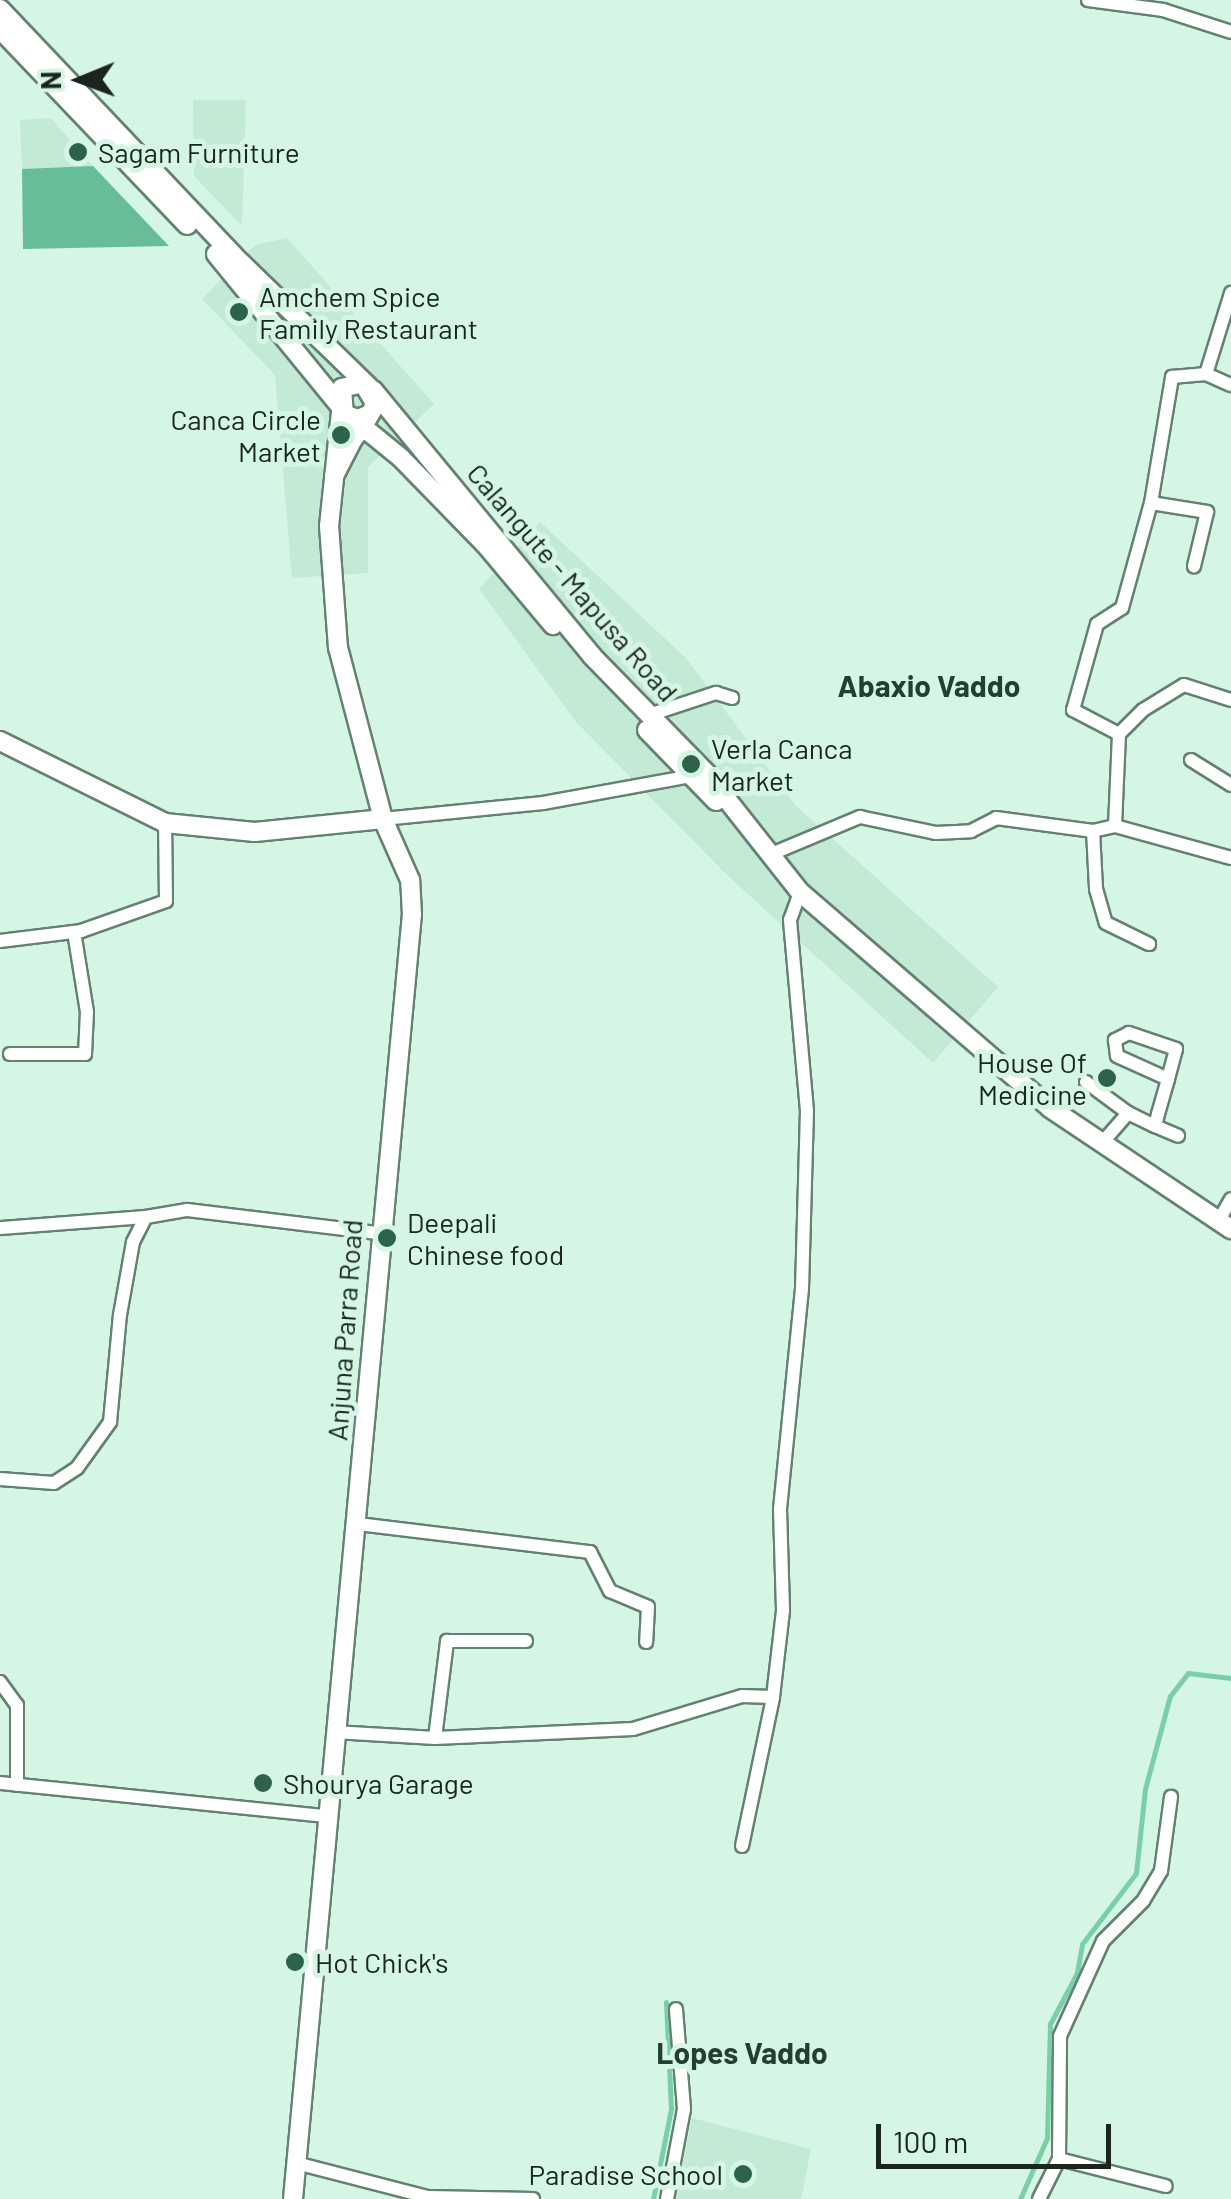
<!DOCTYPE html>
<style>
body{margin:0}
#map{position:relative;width:1231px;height:2199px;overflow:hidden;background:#d6f6e5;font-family:Barlow,sans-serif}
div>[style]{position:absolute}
.built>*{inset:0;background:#c3ead5}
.forest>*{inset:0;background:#67bd95}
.stream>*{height:5px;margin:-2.5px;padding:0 2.5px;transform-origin:2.5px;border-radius:2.5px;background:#79d0a7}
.roads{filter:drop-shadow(2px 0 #648172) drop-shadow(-2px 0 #648172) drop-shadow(0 2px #648172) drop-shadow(0 -2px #648172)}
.street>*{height:12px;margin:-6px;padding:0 6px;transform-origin:6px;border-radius:6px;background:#fff}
.secondary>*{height:18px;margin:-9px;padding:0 9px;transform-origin:9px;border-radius:9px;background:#fff}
.dots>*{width:28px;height:28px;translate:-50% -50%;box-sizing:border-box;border:5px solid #d6f6e5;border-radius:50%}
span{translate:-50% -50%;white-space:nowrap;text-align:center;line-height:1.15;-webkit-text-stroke:10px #d6f6e5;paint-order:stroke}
.poi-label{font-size:28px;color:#19251e}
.left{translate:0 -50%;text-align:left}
.right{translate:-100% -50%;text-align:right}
.street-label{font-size:28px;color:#19251e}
.neighbourhood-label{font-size:30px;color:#243f32;font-weight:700}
.north{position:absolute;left:30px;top:30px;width:100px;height:100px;-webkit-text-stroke:8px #d6f6e5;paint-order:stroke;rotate:269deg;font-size:28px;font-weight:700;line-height:40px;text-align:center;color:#19251e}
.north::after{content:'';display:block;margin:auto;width:35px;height:45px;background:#19251e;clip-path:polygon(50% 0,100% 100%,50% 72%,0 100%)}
.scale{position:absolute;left:876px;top:2124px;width:235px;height:45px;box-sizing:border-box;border:5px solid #19251e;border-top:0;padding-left:12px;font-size:30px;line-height:35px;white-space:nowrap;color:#19251e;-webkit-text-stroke:8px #d6f6e5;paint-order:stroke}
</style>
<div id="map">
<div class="built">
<div style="clip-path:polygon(193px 100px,246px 100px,242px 226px,194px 176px)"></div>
<div style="clip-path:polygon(51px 118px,93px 166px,22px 169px,20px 120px)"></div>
<div style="clip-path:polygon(287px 238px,434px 404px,368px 467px,368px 573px,292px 578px,275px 375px,202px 299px,255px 245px)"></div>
<div style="clip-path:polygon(540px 522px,686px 658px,796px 806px,998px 987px,933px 1063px,727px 875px,576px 722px,479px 589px)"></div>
<div style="clip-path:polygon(692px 2118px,811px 2149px,801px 2199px,675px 2199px)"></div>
</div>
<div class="forest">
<div style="clip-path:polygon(93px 166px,169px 246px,23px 249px,22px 169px)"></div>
</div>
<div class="stream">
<div style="left:653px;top:2199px;width:92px;rotate:-78.7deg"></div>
<div style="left:671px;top:2109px;width:107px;rotate:-92.7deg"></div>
<div style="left:1020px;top:2199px;width:67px;rotate:-66.1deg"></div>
<div style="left:1047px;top:2138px;width:114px;rotate:-88.5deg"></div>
<div style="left:1050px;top:2024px;width:58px;rotate:-62.1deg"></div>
<div style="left:1077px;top:1973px;width:29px;rotate:-80deg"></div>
<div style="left:1082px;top:1944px;width:89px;rotate:-52.7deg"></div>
<div style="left:1136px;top:1873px;width:84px;rotate:-83.9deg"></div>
<div style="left:1145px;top:1789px;width:96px;rotate:-75deg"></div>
<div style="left:1170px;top:1696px;width:29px;rotate:-52deg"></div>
<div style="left:1188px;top:1673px;width:43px;rotate:6.6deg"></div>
</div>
<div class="roads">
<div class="street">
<div style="left:1088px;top:0;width:76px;rotate:7.6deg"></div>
<div style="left:1163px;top:10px;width:71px;rotate:17.9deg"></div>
<div style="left:1206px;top:374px;width:27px;rotate:24deg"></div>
<div style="left:1151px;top:503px;width:57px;rotate:9.1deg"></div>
<div style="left:1207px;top:512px;width:56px;rotate:103.5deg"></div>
<div style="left:649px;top:715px;width:71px;rotate:-18.2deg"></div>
<div style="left:716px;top:693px;width:17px;rotate:17deg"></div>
<div style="left:1119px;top:734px;width:34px;rotate:-45deg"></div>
<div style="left:1143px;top:710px;width:48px;rotate:-31.4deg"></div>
<div style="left:1184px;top:685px;width:49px;rotate:17.7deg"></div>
<div style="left:1191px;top:760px;width:47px;rotate:32deg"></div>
<div style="left:383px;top:819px;width:161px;rotate:-5.7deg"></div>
<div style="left:543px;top:803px;width:157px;rotate:-10.3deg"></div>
<div style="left:1115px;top:826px;width:92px;rotate:-87.5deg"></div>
<div style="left:1119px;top:734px;width:52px;rotate:-152.4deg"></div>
<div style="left:1073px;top:710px;width:89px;rotate:-74.4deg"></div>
<div style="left:1097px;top:624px;width:30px;rotate:-33deg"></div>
<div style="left:1122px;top:608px;width:109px;rotate:-74.6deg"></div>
<div style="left:1151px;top:503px;width:128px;rotate:-80.5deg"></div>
<div style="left:1172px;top:377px;width:34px;rotate:-5deg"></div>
<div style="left:1206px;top:374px;width:85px;rotate:-72.8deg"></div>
<div style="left:1093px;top:831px;width:58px;rotate:87deg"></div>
<div style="left:1096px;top:889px;width:35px;rotate:74deg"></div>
<div style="left:1106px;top:923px;width:48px;rotate:26deg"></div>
<div style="left:769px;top:855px;width:99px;rotate:-22.7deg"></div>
<div style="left:860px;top:817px;width:78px;rotate:11.9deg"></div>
<div style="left:936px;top:833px;width:35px;rotate:-3deg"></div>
<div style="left:971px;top:831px;width:28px;rotate:-27deg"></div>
<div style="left:996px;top:818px;width:98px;rotate:7.6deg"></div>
<div style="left:1093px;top:831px;width:23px;rotate:-13deg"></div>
<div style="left:1115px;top:826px;width:120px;rotate:15.4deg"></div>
<div style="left:0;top:941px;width:82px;rotate:-7deg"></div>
<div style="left:81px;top:931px;width:90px;rotate:-19.4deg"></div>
<div style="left:166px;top:901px;width:78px;rotate:-90.7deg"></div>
<div style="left:10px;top:1054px;width:75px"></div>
<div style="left:85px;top:1054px;width:42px;rotate:-87.3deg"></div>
<div style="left:87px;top:1012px;width:81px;rotate:-99.2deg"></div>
<div style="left:1086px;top:1082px;width:52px;rotate:36.4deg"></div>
<div style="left:1155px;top:1126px;width:25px;rotate:23deg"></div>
<div style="left:1102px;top:1143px;width:40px;rotate:-49deg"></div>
<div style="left:1128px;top:1113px;width:30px;rotate:26deg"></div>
<div style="left:1155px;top:1126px;width:12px;rotate:-76deg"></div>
<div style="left:1158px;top:1114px;width:36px;rotate:-74deg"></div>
<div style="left:1168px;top:1079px;width:31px;rotate:-75deg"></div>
<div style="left:1176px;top:1049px;width:50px;rotate:-161.2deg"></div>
<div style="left:1129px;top:1033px;width:16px;rotate:153deg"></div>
<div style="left:1115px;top:1040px;width:16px;rotate:83deg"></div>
<div style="left:1117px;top:1056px;width:56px;rotate:24.3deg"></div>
<div style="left:1219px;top:1220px;width:24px;rotate:-60deg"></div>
<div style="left:0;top:1228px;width:146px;rotate:-4.3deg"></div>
<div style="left:0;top:1479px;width:54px;rotate:4.2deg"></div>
<div style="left:54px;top:1483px;width:27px;rotate:-33deg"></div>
<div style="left:77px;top:1468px;width:57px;rotate:-54.3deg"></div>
<div style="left:110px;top:1422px;width:107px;rotate:-84.7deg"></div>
<div style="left:120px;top:1315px;width:74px;rotate:-79.9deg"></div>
<div style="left:133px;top:1242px;width:28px;rotate:-63deg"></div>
<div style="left:146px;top:1217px;width:42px;rotate:-9.7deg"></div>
<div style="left:187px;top:1210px;width:192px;rotate:6.9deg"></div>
<div style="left:358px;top:1524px;width:234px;rotate:6.9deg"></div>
<div style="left:590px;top:1552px;width:44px;rotate:62.9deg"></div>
<div style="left:610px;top:1591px;width:41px;rotate:22.8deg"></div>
<div style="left:648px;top:1607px;width:35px;rotate:93deg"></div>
<div style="left:0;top:1682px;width:29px;rotate:54deg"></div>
<div style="left:17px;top:1705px;width:80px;rotate:90deg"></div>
<div style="left:334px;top:1732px;width:101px;rotate:3.4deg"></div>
<div style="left:435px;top:1738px;width:198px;rotate:-2.6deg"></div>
<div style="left:633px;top:1729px;width:114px;rotate:-16.8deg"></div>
<div style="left:742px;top:1696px;width:31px;rotate:2deg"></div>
<div style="left:435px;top:1738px;width:98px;rotate:-82.9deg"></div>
<div style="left:447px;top:1641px;width:79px"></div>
<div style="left:0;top:1783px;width:329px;rotate:5.8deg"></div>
<div style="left:742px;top:1846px;width:152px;rotate:-78.2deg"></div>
<div style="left:773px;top:1697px;width:88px;rotate:-83.4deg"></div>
<div style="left:783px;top:1610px;width:101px;rotate:-91.7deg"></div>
<div style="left:780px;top:1509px;width:221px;rotate:-84.3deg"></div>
<div style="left:802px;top:1289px;width:178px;rotate:-88.4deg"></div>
<div style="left:807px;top:1111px;width:192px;rotate:-95.1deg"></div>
<div style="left:790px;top:920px;width:30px;rotate:-70deg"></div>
<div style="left:1059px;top:2159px;width:110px;rotate:14.2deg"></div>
<div style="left:296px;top:2163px;width:135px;rotate:14.5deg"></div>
<div style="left:427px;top:2197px;width:106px;rotate:1.1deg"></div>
<div style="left:667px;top:2199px;width:92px;rotate:-79.3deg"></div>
<div style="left:684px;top:2109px;width:100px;rotate:-94.6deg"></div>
<div style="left:1039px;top:2199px;width:45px;rotate:-63.4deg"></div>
<div style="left:1059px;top:2159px;width:123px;rotate:-89.5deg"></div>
<div style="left:1060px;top:2036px;width:104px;rotate:-65.6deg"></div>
<div style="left:1103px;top:1941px;width:57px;rotate:-45deg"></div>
<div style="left:1143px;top:1901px;width:35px;rotate:-59deg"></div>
<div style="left:1161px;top:1871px;width:75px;rotate:-82.3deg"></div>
</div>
<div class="secondary">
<div style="left:0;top:9px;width:340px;rotate:46.5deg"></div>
<div style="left:234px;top:256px;width:187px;rotate:44.1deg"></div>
<div style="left:0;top:29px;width:271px;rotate:46.3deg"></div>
<div style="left:216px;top:254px;width:195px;rotate:50.8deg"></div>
<div style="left:373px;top:390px;width:345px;rotate:50.5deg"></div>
<div style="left:592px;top:656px;width:163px;rotate:45.7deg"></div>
<div style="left:706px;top:773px;width:152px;rotate:51.7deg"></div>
<div style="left:800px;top:892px;width:330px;rotate:40.8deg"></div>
<div style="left:1050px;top:1108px;width:218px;rotate:33.8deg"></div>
<div style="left:352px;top:418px;width:63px;rotate:39.2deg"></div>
<div style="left:401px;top:458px;width:120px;rotate:45.7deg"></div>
<div style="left:485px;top:544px;width:106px;rotate:50deg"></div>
<div style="left:334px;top:476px;width:42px;rotate:-62.8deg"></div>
<div style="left:353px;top:439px;width:14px;rotate:-51deg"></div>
<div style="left:362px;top:428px;width:22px;rotate:-60deg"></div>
<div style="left:373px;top:409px;width:6px;rotate:-72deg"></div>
<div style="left:375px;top:403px;width:23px;rotate:-121deg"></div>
<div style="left:363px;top:383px;width:22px;rotate:167deg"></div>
<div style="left:342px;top:388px;width:26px;rotate:86deg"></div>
<div style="left:344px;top:414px;width:15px;rotate:20deg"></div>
<div style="left:358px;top:419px;width:13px;rotate:-23deg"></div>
<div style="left:647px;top:730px;width:99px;rotate:45.8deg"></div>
<div style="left:0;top:741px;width:184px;rotate:26.4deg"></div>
<div style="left:165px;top:823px;width:90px;rotate:5.7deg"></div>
<div style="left:255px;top:832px;width:129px;rotate:-5.8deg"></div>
<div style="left:293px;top:2199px;width:1290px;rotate:-84.71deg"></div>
<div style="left:412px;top:915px;width:35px;rotate:-93deg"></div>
<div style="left:410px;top:880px;width:67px;rotate:-113.9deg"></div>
<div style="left:383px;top:819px;width:177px;rotate:-104.7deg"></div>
<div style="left:338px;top:648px;width:122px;rotate:-94.2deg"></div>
<div style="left:329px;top:526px;width:116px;rotate:-84deg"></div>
</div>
</div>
<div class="dots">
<div style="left:78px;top:152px;background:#2c634a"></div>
<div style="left:239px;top:312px;background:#2c634a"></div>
<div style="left:341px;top:435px;background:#2c634a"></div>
<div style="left:691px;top:764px;background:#2c634a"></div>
<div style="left:1107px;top:1078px;background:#2c634a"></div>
<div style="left:387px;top:1238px;background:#2c634a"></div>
<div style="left:263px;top:1783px;background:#2c634a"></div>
<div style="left:295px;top:1962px;background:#2c634a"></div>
<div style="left:743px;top:2174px;background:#2c634a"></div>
</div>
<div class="poi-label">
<span class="left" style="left:98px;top:152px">Sagam Furniture</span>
<span class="left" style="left:259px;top:312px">Amchem Spice<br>Family Restaurant</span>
<span class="right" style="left:321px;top:435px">Canca Circle<br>Market</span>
<span class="left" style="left:711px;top:764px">Verla Canca<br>Market</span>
<span class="right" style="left:1087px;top:1078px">House Of<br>Medicine</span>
<span class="left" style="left:407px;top:1238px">Deepali<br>Chinese food</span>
<span class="left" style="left:283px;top:1783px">Shourya Garage</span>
<span class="left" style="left:315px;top:1962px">Hot Chick's</span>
<span class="right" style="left:723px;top:2174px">Paradise School</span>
</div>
<div class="street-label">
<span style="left:573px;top:582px;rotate:49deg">Calangute - Mapusa Road</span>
<span style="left:344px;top:1330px;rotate:-86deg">Anjuna Parra Road</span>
</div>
<div class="neighbourhood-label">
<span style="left:929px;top:685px">Abaxio Vaddo</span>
<span style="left:742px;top:2052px">Lopes Vaddo</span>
</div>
<div class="north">N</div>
<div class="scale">100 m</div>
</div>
